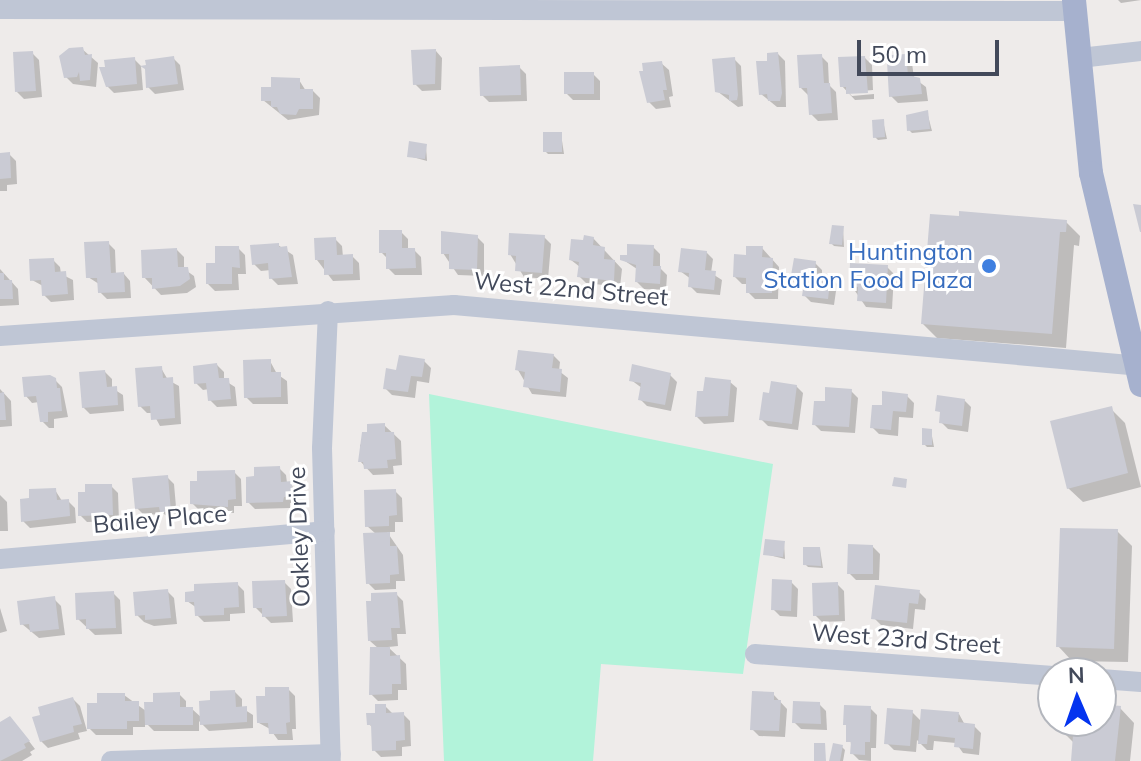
<!DOCTYPE html>
<style>
body{margin:0}
#map{position:relative;width:1141px;height:761px;overflow:hidden;background:#eeebea;font-family:Mulish,sans-serif}
div>[style]{position:absolute}
.green>*{inset:0;background:#b2f3da}
.shadow>*{inset:0;background:#0003}
.building>*{inset:0;background:#cacbd4}
.minor>*{height:20px;margin:-10px;padding:0 10px;transform-origin:10px;border-radius:10px;background:#bfc6d5}
.major>*{height:24px;margin:-12px;padding:0 12px;transform-origin:12px;border-radius:12px;background:#a6b1ce}
.dots>*{width:22px;height:22px;translate:-50% -50%;box-sizing:border-box;border:4px solid #fff;border-radius:50%}
span{translate:-50% -50%;white-space:nowrap;text-align:center;line-height:1.15;-webkit-text-stroke:6px #fff;paint-order:stroke}
.shop-label{font-size:24px;color:#366cbe}
.right{translate:-100% -50%;text-align:right}
.street-label{font-size:24px;color:#42495a}
.north{position:absolute;left:1037px;top:657px;width:80px;height:80px;box-sizing:border-box;background:#fff;border:2px solid #b3b6bd;border-radius:50%;rotate:358deg;font-size:22px;font-weight:700;line-height:32px;text-align:center;color:#42495a}
.north::after{content:'';display:block;margin:auto;width:28px;height:36px;background:#0434ef;clip-path:polygon(50% 0,100% 100%,50% 72%,0 100%)}
.scale{position:absolute;left:857px;top:40px;width:142px;height:36px;box-sizing:border-box;border:4px solid #42495a;border-top:0;padding-left:10px;font-size:24px;line-height:28px;white-space:nowrap;color:#42495a;-webkit-text-stroke:6px #fff;paint-order:stroke}
</style>
<div id="map">
<div class="green">
<div style="clip-path:polygon(429px 394px,773px 464px,743px 674px,601px 664px,593px 761px,444px 761px)"></div>
</div>
<div class="shadow">
<div style="clip-path:polygon(1118px 0,1141px 0,1121px 3px)"></div>
<div style="clip-path:polygon(82px 49px,98px 63px,96px 87px,73px 84px,66px 77px)"></div>
<div style="clip-path:polygon(436px 51px,442px 58px,441px 90px,422px 91px,415px 84px)"></div>
<div style="clip-path:polygon(32px 53px,39px 60px,42px 97px,24px 99px,17px 92px)"></div>
<div style="clip-path:polygon(778px 54px,785px 61px,786px 107px,777px 107px,761px 94px,769px 62px)"></div>
<div style="clip-path:polygon(821px 56px,828px 63px,829px 85px,836px 92px,838px 120px,818px 121px,811px 114px,808px 95px,801px 88px)"></div>
<div style="clip-path:polygon(905px 56px,912px 63px,914px 78px,926px 87px,928px 101px,898px 103px,891px 96px)"></div>
<div style="clip-path:polygon(173px 58px,180px 65px,184px 90px,155px 94px,148px 87px)"></div>
<div style="clip-path:polygon(865px 58px,872px 65px,873px 90px,848px 92px,852px 96px,874px 94px,874px 99px,855px 100px,842px 86px)"></div>
<div style="clip-path:polygon(134px 59px,141px 66px,143px 90px,114px 93px,107px 86px,107px 69px)"></div>
<div style="clip-path:polygon(734px 59px,741px 66px,743px 106px,738px 107px,717px 91px)"></div>
<div style="clip-path:polygon(661px 63px,669px 70px,673px 96px,669px 97px,671px 107px,656px 109px,649px 102px,645px 72px)"></div>
<div style="clip-path:polygon(519px 67px,526px 74px,527px 101px,489px 102px,482px 95px)"></div>
<div style="clip-path:polygon(593px 74px,600px 81px,600px 100px,573px 100px,566px 93px)"></div>
<div style="clip-path:polygon(299px 80px,306px 91px,313px 91px,320px 98px,319px 115px,288px 120px,263px 100px,273px 89px)"></div>
<div style="clip-path:polygon(927px 112px,932px 131px,912px 133px,909px 130px)"></div>
<div style="clip-path:polygon(883px 121px,887px 139px,878px 140px,875px 137px)"></div>
<div style="clip-path:polygon(561px 134px,564px 154px,548px 154px,545px 151px)"></div>
<div style="clip-path:polygon(426px 146px,427px 161px,409px 156px)"></div>
<div style="clip-path:polygon(9px 154px,16px 161px,17px 184px,7px 185px,7px 191px,0 191px,0 155px)"></div>
<div style="clip-path:polygon(961px 218px,1066px 222px,1080px 236px,1079px 246px,1074px 245px,1066px 348px,937px 338px,923px 324px)"></div>
<div style="clip-path:polygon(843px 228px,844px 247px,834px 246px,831px 243px)"></div>
<div style="clip-path:polygon(401px 232px,408px 239px,408px 250px,414px 250px,421px 257px,422px 275px,395px 275px,388px 268px,388px 259px,381px 252px)"></div>
<div style="clip-path:polygon(477px 237px,484px 244px,484px 276px,458px 275px,443px 253px)"></div>
<div style="clip-path:polygon(544px 237px,551px 244px,548px 279px,524px 277px,510px 254px)"></div>
<div style="clip-path:polygon(593px 238px,622px 269px,620px 287px,586px 283px,579px 276px,580px 267px,571px 260px)"></div>
<div style="clip-path:polygon(335px 239px,342px 246px,343px 257px,352px 256px,359px 263px,360px 280px,333px 281px,317px 260px)"></div>
<div style="clip-path:polygon(108px 243px,115px 250px,116px 275px,124px 274px,130px 281px,131px 298px,107px 299px,100px 292px,99px 284px,88px 277px)"></div>
<div style="clip-path:polygon(278px 245px,293px 255px,298px 284px,278px 285px,271px 278px,271px 270px,261px 271px,254px 264px)"></div>
<div style="clip-path:polygon(653px 247px,660px 254px,660px 268px,667px 275px,666px 290px,644px 289px,637px 282px,637px 269px,622px 259px)"></div>
<div style="clip-path:polygon(238px 248px,245px 255px,246px 274px,238px 274px,239px 290px,215px 291px,208px 284px,217px 265px)"></div>
<div style="clip-path:polygon(762px 248px,779px 267px,778px 299px,755px 299px,748px 292px,748px 284px,742px 284px,735px 277px)"></div>
<div style="clip-path:polygon(177px 250px,184px 257px,184px 269px,194px 276px,196px 287px,187px 293px,161px 295px,144px 277px)"></div>
<div style="clip-path:polygon(706px 252px,713px 259px,711px 273px,722px 280px,720px 295px,697px 293px,690px 286px,691px 279px,680px 271px)"></div>
<div style="clip-path:polygon(53px 260px,60px 267px,61px 274px,73px 280px,74px 300px,51px 302px,44px 295px,43px 286px,32px 280px)"></div>
<div style="clip-path:polygon(815px 263px,822px 270px,822px 276px,830px 277px,837px 284px,834px 305px,811px 302px,804px 295px,805px 288px,792px 280px)"></div>
<div style="clip-path:polygon(887px 267px,894px 274px,892px 309px,866px 307px,851px 285px)"></div>
<div style="clip-path:polygon(0 269px,18px 289px,19px 305px,0 306px)"></div>
<div style="clip-path:polygon(553px 355px,560px 362px,559px 371px,568px 378px,566px 397px,532px 394px,518px 370px)"></div>
<div style="clip-path:polygon(270px 361px,277px 374px,287px 381px,288px 404px,253px 404px,246px 397px)"></div>
<div style="clip-path:polygon(424px 361px,431px 368px,429px 383px,417px 381px,415px 398px,392px 395px,385px 388px,398px 372px)"></div>
<div style="clip-path:polygon(217px 365px,224px 372px,224px 380px,235px 387px,237px 406px,217px 407px,210px 400px,209px 389px,203px 390px,196px 383px)"></div>
<div style="clip-path:polygon(161px 368px,168px 380px,179px 386px,181px 424px,160px 426px,153px 413px,147px 413px,140px 406px)"></div>
<div style="clip-path:polygon(105px 372px,112px 379px,112px 388px,123px 395px,124px 411px,90px 414px,83px 407px)"></div>
<div style="clip-path:polygon(670px 375px,677px 382px,671px 411px,647px 406px,640px 399px,642px 388px,631px 380px)"></div>
<div style="clip-path:polygon(55px 380px,62px 387px,68px 417px,54px 419px,54px 428px,49px 428px,42px 421px,39px 402px,32px 403px,26px 396px)"></div>
<div style="clip-path:polygon(730px 382px,737px 388px,734px 422px,704px 424px,697px 417px)"></div>
<div style="clip-path:polygon(796px 386px,803px 393px,798px 430px,768px 426px,761px 419px)"></div>
<div style="clip-path:polygon(0 389px,11px 401px,12px 426px,0 427px)"></div>
<div style="clip-path:polygon(851px 391px,858px 398px,855px 433px,821px 431px,814px 424px,826px 403px)"></div>
<div style="clip-path:polygon(907px 396px,914px 403px,913px 418px,899px 417px,898px 436px,879px 434px,872px 427px)"></div>
<div style="clip-path:polygon(964px 400px,971px 407px,968px 432px,948px 429px,941px 422px)"></div>
<div style="clip-path:polygon(1111px 409px,1125px 423px,1141px 487px,1083px 502px,1068px 488px)"></div>
<div style="clip-path:polygon(384px 425px,401px 441px,402px 465px,393px 466px,394px 474px,373px 475px,360px 461px,360px 445px)"></div>
<div style="clip-path:polygon(931px 431px,934px 447px,927px 447px,924px 444px)"></div>
<div style="clip-path:polygon(279px 468px,286px 475px,287px 483px,298px 490px,298px 502px,290px 503px,290px 508px,255px 509px,248px 502px)"></div>
<div style="clip-path:polygon(234px 472px,241px 479px,242px 506px,234px 506px,234px 513px,199px 510px,192px 503px)"></div>
<div style="clip-path:polygon(167px 477px,174px 484px,177px 518px,169px 518px,164px 514px,144px 515px,137px 508px)"></div>
<div style="clip-path:polygon(111px 486px,118px 493px,119px 521px,87px 522px,80px 515px)"></div>
<div style="clip-path:polygon(55px 490px,62px 501px,68px 501px,75px 508px,76px 523px,30px 528px,23px 521px)"></div>
<div style="clip-path:polygon(395px 491px,402px 498px,403px 522px,395px 522px,395px 532px,387px 532px,403px 555px,405px 581px,396px 581px,396px 589px,375px 590px,368px 583px,376px 534px,367px 526px)"></div>
<div style="clip-path:polygon(0 495px,7px 502px,8px 531px,0 531px)"></div>
<div style="clip-path:polygon(1117px 531px,1132px 546px,1128px 662px,1072px 661px,1058px 646px)"></div>
<div style="clip-path:polygon(784px 543px,785px 559px,765px 554px)"></div>
<div style="clip-path:polygon(873px 547px,880px 554px,879px 580px,856px 580px,849px 573px)"></div>
<div style="clip-path:polygon(820px 549px,823px 568px,808px 567px,805px 564px)"></div>
<div style="clip-path:polygon(284px 582px,291px 589px,293px 622px,271px 623px,255px 607px)"></div>
<div style="clip-path:polygon(791px 582px,798px 589px,797px 617px,780px 616px,773px 609px)"></div>
<div style="clip-path:polygon(237px 584px,244px 591px,245px 613px,230px 614px,230px 621px,204px 622px,197px 615px,197px 608px,187px 601px)"></div>
<div style="clip-path:polygon(837px 584px,844px 591px,845px 621px,822px 622px,815px 615px)"></div>
<div style="clip-path:polygon(167px 591px,174px 598px,177px 624px,154px 626px,144px 622px,137px 615px)"></div>
<div style="clip-path:polygon(919px 592px,926px 599px,925px 610px,915px 609px,913px 629px,881px 625px,874px 618px)"></div>
<div style="clip-path:polygon(113px 593px,120px 600px,122px 634px,95px 635px,78px 619px)"></div>
<div style="clip-path:polygon(396px 594px,403px 601px,406px 634px,397px 634px,398px 646px,388px 647px,406px 664px,407px 690px,398px 690px,398px 700px,378px 701px,371px 694px,379px 649px,370px 641px,373px 602px)"></div>
<div style="clip-path:polygon(54px 599px,61px 606px,65px 635px,39px 638px,22px 624px)"></div>
<div style="clip-path:polygon(0 608px,7px 631px,0 633px)"></div>
<div style="clip-path:polygon(288px 689px,295px 696px,296px 729px,292px 729px,293px 740px,278px 740px,270px 729px,259px 723px,267px 698px)"></div>
<div style="clip-path:polygon(235px 692px,242px 699px,242px 708px,253px 715px,253px 728px,209px 731px,199px 721px,199px 731px,154px 731px,145px 722px,145px 727px,133px 727px,133px 735px,96px 735px,89px 728px,99px 705px,124px 695px,146px 711px,179px 694px,186px 701px,186px 709px,192px 709px,202px 718px,212px 702px)"></div>
<div style="clip-path:polygon(773px 694px,787px 709px,785px 737px,759px 736px,752px 729px)"></div>
<div style="clip-path:polygon(73px 699px,80px 706px,87px 731px,78px 733px,80px 739px,48px 748px,41px 741px)"></div>
<div style="clip-path:polygon(819px 704px,826px 711px,827px 730px,801px 729px,794px 722px)"></div>
<div style="clip-path:polygon(1101px 705px,1120px 708px,1134px 723px,1130px 761px,1073px 761px,1075px 744px,1056px 725px,1056px 721px,1101px 721px)"></div>
<div style="clip-path:polygon(385px 706px,393px 714px,403px 714px,410px 721px,411px 746px,402px 747px,402px 756px,381px 757px,374px 750px,374px 729px,369px 724px)"></div>
<div style="clip-path:polygon(870px 708px,877px 715px,876px 748px,871px 748px,871px 761px,859px 760px,852px 753px,849px 728px)"></div>
<div style="clip-path:polygon(912px 712px,922px 722px,959px 714px,965px 725px,974px 726px,981px 733px,979px 755px,963px 753px,956px 743px,934px 741px,933px 750px,927px 750px,917px 740px,916px 752px,894px 750px,887px 743px)"></div>
<div style="clip-path:polygon(0 724px,22px 732px,35px 749px,30px 752px,32px 755px,22px 761px,0 761px)"></div>
<div style="clip-path:polygon(842px 747px,845px 750px,843px 761px,832px 761px)"></div>
</div>
<div class="building">
<div style="clip-path:polygon(83px 47px,85px 55px,92px 54px,90px 80px,80px 81px,79px 72px,77px 77px,64px 78px,59px 56px,69px 48px)"></div>
<div style="clip-path:polygon(436px 49px,435px 84px,413px 85px,411px 50px)"></div>
<div style="clip-path:polygon(33px 51px,36px 91px,15px 92px,13px 52px)"></div>
<div style="clip-path:polygon(778px 52px,782px 93px,780px 101px,768px 101px,767px 94px,759px 95px,756px 61px,767px 61px,767px 53px)"></div>
<div style="clip-path:polygon(822px 54px,824px 83px,830px 83px,832px 113px,809px 115px,807px 88px,799px 88px,797px 55px)"></div>
<div style="clip-path:polygon(906px 54px,908px 75px,920px 78px,922px 94px,889px 97px,887px 62px,892px 61px,891px 55px)"></div>
<div style="clip-path:polygon(174px 56px,178px 84px,146px 88px,145px 69px,140px 66px,146px 65px,145px 60px)"></div>
<div style="clip-path:polygon(865px 56px,868px 93px,846px 94px,846px 87px,840px 87px,838px 57px)"></div>
<div style="clip-path:polygon(135px 57px,137px 84px,106px 87px,99px 67px,105px 67px,104px 60px)"></div>
<div style="clip-path:polygon(735px 57px,738px 95px,737px 100px,729px 101px,729px 95px,715px 92px,712px 59px)"></div>
<div style="clip-path:polygon(662px 61px,667px 90px,663px 90px,665px 100px,647px 103px,639px 71px,643px 71px,642px 63px)"></div>
<div style="clip-path:polygon(520px 65px,521px 95px,480px 96px,479px 67px)"></div>
<div style="clip-path:polygon(564px 72px,594px 72px,594px 94px,564px 94px)"></div>
<div style="clip-path:polygon(271px 77px,300px 78px,300px 89px,313px 89px,313px 109px,299px 109px,296px 115px,280px 114px,277px 107px,271px 107px,271px 101px,261px 101px,261px 87px,271px 87px)"></div>
<div style="clip-path:polygon(928px 110px,930px 129px,907px 131px,906px 115px)"></div>
<div style="clip-path:polygon(884px 119px,885px 137px,873px 138px,872px 120px)"></div>
<div style="clip-path:polygon(543px 132px,562px 132px,562px 152px,543px 152px)"></div>
<div style="clip-path:polygon(409px 141px,427px 144px,425px 159px,407px 157px)"></div>
<div style="clip-path:polygon(10px 152px,11px 178px,0 179px,0 153px)"></div>
<div style="clip-path:polygon(1133px 204px,1141px 205px,1141px 232px,1140px 232px)"></div>
<div style="clip-path:polygon(959px 211px,1067px 220px,1066px 232px,1060px 232px,1052px 334px,921px 324px,930px 214px,959px 216px)"></div>
<div style="clip-path:polygon(832px 225px,844px 226px,842px 245px,829px 244px)"></div>
<div style="clip-path:polygon(379px 230px,402px 230px,402px 248px,415px 248px,416px 268px,386px 269px,386px 253px,379px 253px)"></div>
<div style="clip-path:polygon(441px 231px,478px 235px,477px 270px,449px 269px,449px 254px,441px 254px)"></div>
<div style="clip-path:polygon(509px 233px,545px 235px,542px 273px,515px 271px,516px 256px,508px 255px)"></div>
<div style="clip-path:polygon(584px 235px,594px 237px,593px 245px,605px 247px,604px 259px,615px 260px,614px 281px,577px 277px,579px 262px,569px 260px,571px 239px,583px 240px)"></div>
<div style="clip-path:polygon(336px 237px,337px 255px,353px 254px,353px 274px,324px 275px,324px 260px,315px 260px,314px 238px)"></div>
<div style="clip-path:polygon(109px 241px,111px 273px,124px 272px,125px 292px,98px 293px,97px 278px,86px 278px,84px 242px)"></div>
<div style="clip-path:polygon(279px 243px,279px 247px,287px 246px,292px 277px,269px 279px,268px 263px,252px 265px,250px 245px)"></div>
<div style="clip-path:polygon(627px 244px,654px 245px,653px 266px,661px 266px,660px 284px,635px 282px,636px 265px,620px 260px,620px 255px,627px 255px)"></div>
<div style="clip-path:polygon(215px 246px,239px 246px,240px 268px,232px 267px,232px 284px,206px 284px,206px 263px,215px 263px)"></div>
<div style="clip-path:polygon(746px 246px,763px 246px,762px 257px,773px 258px,772px 293px,746px 293px,746px 278px,733px 277px,734px 254px,746px 255px)"></div>
<div style="clip-path:polygon(177px 248px,178px 267px,188px 267px,190px 279px,180px 286px,152px 289px,152px 278px,142px 278px,141px 250px)"></div>
<div style="clip-path:polygon(681px 248px,707px 251px,705px 270px,716px 271px,714px 290px,688px 287px,689px 273px,678px 272px)"></div>
<div style="clip-path:polygon(54px 258px,55px 272px,66px 271px,68px 294px,42px 296px,41px 280px,30px 281px,29px 259px)"></div>
<div style="clip-path:polygon(794px 258px,816px 261px,815px 273px,831px 275px,828px 299px,802px 296px,804px 283px,790px 281px)"></div>
<div style="clip-path:polygon(850px 263px,888px 265px,886px 303px,857px 301px,858px 287px,849px 286px)"></div>
<div style="clip-path:polygon(0 273px,4px 273px,4px 280px,12px 280px,13px 299px,0 299px)"></div>
<div style="clip-path:polygon(518px 350px,554px 354px,552px 368px,562px 369px,560px 392px,523px 387px,525px 372px,515px 370px)"></div>
<div style="clip-path:polygon(399px 355px,425px 359px,422px 377px,411px 376px,408px 392px,383px 389px,386px 368px,396px 370px)"></div>
<div style="clip-path:polygon(271px 359px,271px 372px,281px 372px,281px 397px,244px 398px,243px 360px)"></div>
<div style="clip-path:polygon(217px 363px,219px 378px,229px 378px,231px 399px,208px 401px,206px 383px,194px 384px,193px 366px)"></div>
<div style="clip-path:polygon(632px 364px,671px 373px,665px 405px,638px 400px,641px 383px,629px 381px)"></div>
<div style="clip-path:polygon(162px 366px,163px 378px,173px 377px,175px 418px,151px 420px,150px 406px,138px 407px,135px 368px)"></div>
<div style="clip-path:polygon(105px 370px,107px 387px,117px 386px,118px 405px,82px 408px,79px 372px)"></div>
<div style="clip-path:polygon(50px 375px,56px 378px,57px 388px,60px 388px,62px 411px,48px 412px,48px 422px,40px 422px,36px 396px,24px 397px,22px 377px)"></div>
<div style="clip-path:polygon(705px 377px,731px 380px,728px 416px,695px 417px,697px 391px,703px 391px)"></div>
<div style="clip-path:polygon(771px 381px,797px 385px,792px 424px,759px 420px,763px 392px,769px 393px)"></div>
<div style="clip-path:polygon(825px 387px,852px 389px,849px 427px,812px 425px,814px 401px,825px 401px)"></div>
<div style="clip-path:polygon(882px 391px,908px 394px,906px 412px,893px 411px,891px 430px,870px 428px,872px 405px,882px 405px)"></div>
<div style="clip-path:polygon(4px 392px,6px 420px,0 420px,0 393px)"></div>
<div style="clip-path:polygon(937px 395px,965px 399px,962px 426px,939px 423px,940px 412px,935px 411px)"></div>
<div style="clip-path:polygon(1112px 406px,1128px 473px,1067px 489px,1050px 421px)"></div>
<div style="clip-path:polygon(385px 423px,385px 432px,394px 432px,396px 459px,387px 460px,388px 468px,364px 469px,363px 462px,358px 462px,362px 432px,367px 432px,367px 424px)"></div>
<div style="clip-path:polygon(922px 428px,932px 429px,932px 445px,922px 445px)"></div>
<div style="clip-path:polygon(280px 466px,281px 482px,292px 481px,292px 496px,284px 497px,283px 502px,246px 503px,246px 477px,254px 476px,254px 467px)"></div>
<div style="clip-path:polygon(235px 470px,236px 499px,228px 500px,228px 507px,190px 504px,190px 481px,197px 481px,197px 471px)"></div>
<div style="clip-path:polygon(168px 475px,171px 512px,160px 512px,159px 507px,135px 509px,132px 478px)"></div>
<div style="clip-path:polygon(894px 477px,907px 479px,906px 488px,892px 486px)"></div>
<div style="clip-path:polygon(85px 484px,112px 484px,113px 515px,78px 516px,78px 492px,85px 492px)"></div>
<div style="clip-path:polygon(56px 488px,57px 500px,69px 499px,70px 516px,21px 522px,20px 499px,29px 498px,29px 489px)"></div>
<div style="clip-path:polygon(396px 489px,397px 515px,389px 516px,389px 526px,365px 527px,364px 490px)"></div>
<div style="clip-path:polygon(1060px 528px,1118px 529px,1114px 649px,1056px 647px)"></div>
<div style="clip-path:polygon(390px 532px,390px 546px,397px 546px,399px 574px,390px 575px,390px 583px,366px 584px,363px 533px)"></div>
<div style="clip-path:polygon(765px 539px,785px 541px,783px 557px,763px 555px)"></div>
<div style="clip-path:polygon(848px 544px,873px 545px,873px 574px,847px 574px)"></div>
<div style="clip-path:polygon(803px 547px,820px 547px,821px 566px,803px 565px)"></div>
<div style="clip-path:polygon(772px 579px,792px 580px,791px 611px,771px 610px)"></div>
<div style="clip-path:polygon(285px 580px,287px 616px,262px 617px,262px 608px,253px 608px,252px 581px)"></div>
<div style="clip-path:polygon(238px 582px,239px 607px,224px 608px,224px 615px,195px 616px,194px 602px,185px 602px,185px 592px,194px 591px,194px 584px)"></div>
<div style="clip-path:polygon(838px 582px,839px 615px,813px 616px,812px 583px)"></div>
<div style="clip-path:polygon(875px 585px,920px 590px,918px 604px,909px 603px,907px 623px,871px 619px)"></div>
<div style="clip-path:polygon(168px 589px,171px 618px,145px 620px,145px 615px,135px 616px,133px 592px)"></div>
<div style="clip-path:polygon(114px 591px,116px 628px,86px 629px,86px 619px,76px 620px,75px 593px)"></div>
<div style="clip-path:polygon(397px 592px,400px 628px,391px 628px,392px 640px,368px 641px,366px 601px,371px 601px,371px 593px)"></div>
<div style="clip-path:polygon(55px 596px,59px 629px,30px 632px,29px 624px,20px 625px,17px 601px)"></div>
<div style="clip-path:polygon(370px 647px,390px 647px,390px 656px,400px 655px,401px 684px,392px 684px,392px 694px,369px 695px)"></div>
<div style="clip-path:polygon(265px 687px,289px 687px,290px 722px,286px 723px,287px 734px,269px 734px,268px 723px,257px 723px,256px 696px,265px 696px)"></div>
<div style="clip-path:polygon(235px 690px,236px 707px,247px 706px,247px 722px,200px 725px,199px 701px,210px 700px,210px 691px)"></div>
<div style="clip-path:polygon(752px 691px,774px 692px,774px 700px,781px 700px,779px 731px,750px 730px)"></div>
<div style="clip-path:polygon(180px 692px,180px 707px,193px 707px,193px 725px,145px 725px,144px 702px,153px 702px,153px 693px)"></div>
<div style="clip-path:polygon(97px 693px,125px 693px,125px 701px,139px 701px,139px 721px,127px 721px,127px 729px,87px 729px,87px 703px,97px 703px)"></div>
<div style="clip-path:polygon(73px 697px,82px 724px,73px 726px,74px 732px,40px 742px,32px 717px,40px 715px,38px 707px)"></div>
<div style="clip-path:polygon(793px 701px,820px 702px,821px 724px,792px 723px)"></div>
<div style="clip-path:polygon(375px 704px,386px 704px,386px 713px,404px 712px,405px 740px,396px 741px,396px 750px,372px 751px,371px 725px,367px 725px,366px 713px,375px 713px)"></div>
<div style="clip-path:polygon(1101px 704px,1121px 706px,1115px 761px,1071px 761px,1073px 735px,1062px 734px,1063px 727px,1053px 726px,1054px 721px,1101px 721px)"></div>
<div style="clip-path:polygon(844px 705px,871px 706px,870px 742px,865px 742px,865px 755px,850px 754px,851px 742px,846px 742px,846px 725px,843px 725px)"></div>
<div style="clip-path:polygon(887px 708px,913px 710px,910px 746px,884px 744px)"></div>
<div style="clip-path:polygon(921px 709px,959px 712px,958px 722px,975px 724px,973px 749px,954px 747px,955px 738px,928px 735px,927px 744px,918px 744px)"></div>
<div style="clip-path:polygon(10px 716px,30px 741px,24px 744px,26px 748px,0 761px,0 722px)"></div>
<div style="clip-path:polygon(814px 743px,825px 743px,826px 761px,814px 761px)"></div>
<div style="clip-path:polygon(833px 743px,843px 745px,840px 761px,829px 761px)"></div>
</div>
<div class="minor">
<div style="left:0;top:9px;width:1075px;rotate:0.11deg"></div>
<div style="left:1080px;top:58px;width:61px;rotate:-6.5deg"></div>
<div style="left:328px;top:311px;width:137px;rotate:92.5deg"></div>
<div style="left:322px;top:448px;width:313px;rotate:88.4deg"></div>
<div style="left:0;top:336px;width:455px;rotate:-3.9deg"></div>
<div style="left:454px;top:305px;width:690px;rotate:5.07deg"></div>
<div style="left:0;top:559px;width:326px;rotate:-4.9deg"></div>
<div style="left:755px;top:654px;width:299px;rotate:4.2deg"></div>
<div style="left:1101px;top:679px;width:40px;rotate:4.3deg"></div>
<div style="left:111px;top:761px;width:220px;rotate:-1.8deg"></div>
</div>
<div class="major">
<div style="left:1074px;top:0;width:174px;rotate:84.4deg"></div>
<div style="left:1091px;top:173px;width:218px;rotate:76.7deg"></div>
</div>
<div class="dots">
<div style="left:989px;top:266px;background:#3f7fe0"></div>
</div>
<div class="shop-label">
<span class="right" style="left:973px;top:266px">Huntington<br>Station Food Plaza</span>
</div>
<div class="street-label">
<span style="left:571px;top:289px;rotate:5deg">West 22nd Street</span>
<span style="left:160px;top:519px;rotate:-5deg">Bailey Place</span>
<span style="left:299px;top:537px;rotate:-92deg">Oakley Drive</span>
<span style="left:906px;top:639px;rotate:4deg">West 23rd Street</span>
</div>
<div class="north">N</div>
<div class="scale">50 m</div>
</div>
